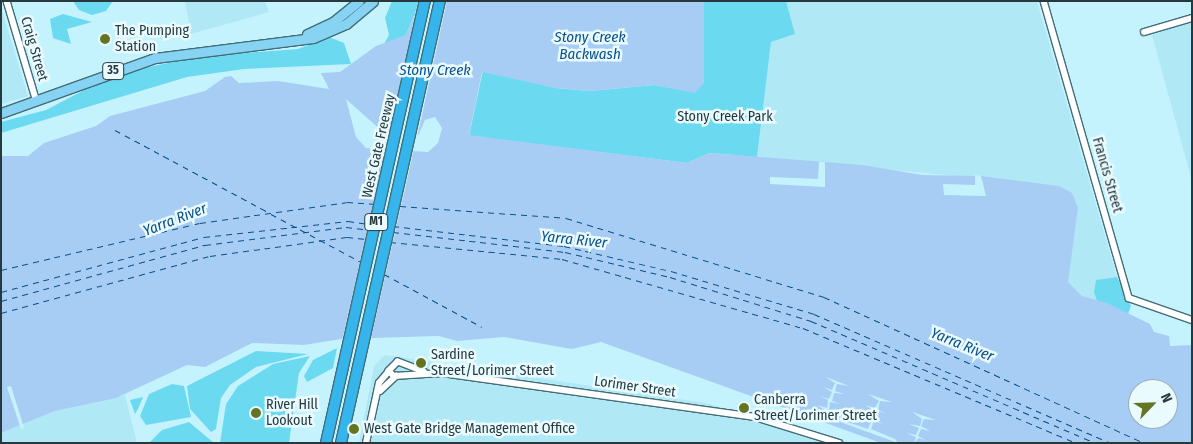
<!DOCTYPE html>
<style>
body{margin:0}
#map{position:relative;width:1193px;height:444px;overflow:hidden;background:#c5f3fd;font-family:"Fira Sans Condensed",sans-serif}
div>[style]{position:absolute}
.built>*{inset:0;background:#b1e8f5}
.green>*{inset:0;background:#6bdaf1}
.water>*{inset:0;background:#a8cdf4}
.pier>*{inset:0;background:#c5f3fd}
.ferry>*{height:1px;margin-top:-0.5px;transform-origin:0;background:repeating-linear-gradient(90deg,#0a4f88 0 6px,transparent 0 11px)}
.roads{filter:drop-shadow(1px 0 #436d76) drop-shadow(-1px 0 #436d76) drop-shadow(0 1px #436d76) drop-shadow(0 -1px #436d76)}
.minor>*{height:5.5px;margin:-2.75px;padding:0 2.75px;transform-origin:2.75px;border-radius:2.75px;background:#fff}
.primary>*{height:9px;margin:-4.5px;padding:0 4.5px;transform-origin:4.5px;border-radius:4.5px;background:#86d3f4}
.motorway>*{height:10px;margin:-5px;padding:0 5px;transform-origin:5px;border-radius:5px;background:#36b5ec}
.dots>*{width:14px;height:14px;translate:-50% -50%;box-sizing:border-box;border:2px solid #e9fbff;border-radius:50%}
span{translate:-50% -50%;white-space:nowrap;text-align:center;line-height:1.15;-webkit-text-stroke:5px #e9fbff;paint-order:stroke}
.shield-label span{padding:1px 4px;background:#e9fbff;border:1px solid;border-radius:4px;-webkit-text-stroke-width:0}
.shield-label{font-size:12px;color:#27393d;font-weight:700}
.poi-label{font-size:14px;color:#27393d}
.left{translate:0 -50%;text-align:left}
.street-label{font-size:14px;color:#27393d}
.park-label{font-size:14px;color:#1f3439}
.water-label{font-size:15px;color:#0a4f88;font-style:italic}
.frame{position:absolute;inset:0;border:2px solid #27393d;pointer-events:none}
.north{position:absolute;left:1128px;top:379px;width:50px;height:50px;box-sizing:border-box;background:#e9fbff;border:1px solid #9badb1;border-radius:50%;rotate:66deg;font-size:14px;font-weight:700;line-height:20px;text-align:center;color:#27393d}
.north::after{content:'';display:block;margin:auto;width:18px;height:22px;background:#647522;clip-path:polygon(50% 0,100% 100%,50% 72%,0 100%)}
</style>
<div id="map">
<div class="built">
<div style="clip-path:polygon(185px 1px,265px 1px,269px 12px,191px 34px)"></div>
<div style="clip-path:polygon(786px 1px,1037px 1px,1117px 277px,1096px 281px,1097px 301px,1082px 296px,1068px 282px,1056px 281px,1074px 236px,1078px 208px,1059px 186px,757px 157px,771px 41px,795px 34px)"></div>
<div style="clip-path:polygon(1px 7px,28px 96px,1px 104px)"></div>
<div style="clip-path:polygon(1192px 21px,1192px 181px,1152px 35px)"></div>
<div style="clip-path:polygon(385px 355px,705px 403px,852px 443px,359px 443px,374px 366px)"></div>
<div style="clip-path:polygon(125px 395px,137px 443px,1px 443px,1px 433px,55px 411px)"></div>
</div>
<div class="green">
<div style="clip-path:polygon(73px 1px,113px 1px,106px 11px,92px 15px,79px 10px)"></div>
<div style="clip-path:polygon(392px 1px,420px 1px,406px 35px,383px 46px,389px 35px,385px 18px)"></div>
<div style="clip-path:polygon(704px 1px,786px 1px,795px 34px,771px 42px,757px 157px,710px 153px,687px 163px,469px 136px,483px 70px,556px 88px,590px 91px,654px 85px,695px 92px,704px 82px)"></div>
<div style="clip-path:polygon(63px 14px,92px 22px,67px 29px,71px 44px,53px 38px,50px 19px)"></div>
<div style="clip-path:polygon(329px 37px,344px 43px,351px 64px,244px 69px,187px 77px,1px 133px,1px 122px,46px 110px,115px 74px,202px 56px,298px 49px)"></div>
<div style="clip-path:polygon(1117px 277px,1131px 306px,1128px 314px,1097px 301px,1094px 292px,1096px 280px)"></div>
<div style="clip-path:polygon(337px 348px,333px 368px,307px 382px,304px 376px,313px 360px)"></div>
<div style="clip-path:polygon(256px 351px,308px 354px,256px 367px,230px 385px,221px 398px,216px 429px,211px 432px,190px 409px,187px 386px)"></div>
<div style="clip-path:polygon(310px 356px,299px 373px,289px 443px,220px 443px,226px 404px,238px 386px,273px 364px)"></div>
<div style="clip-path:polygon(172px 384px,184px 386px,191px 417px,146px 425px,140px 416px,149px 394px)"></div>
<div style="clip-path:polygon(143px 397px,138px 409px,135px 414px,130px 400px)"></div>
<div style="clip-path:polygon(189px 422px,214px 443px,149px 443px,162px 430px)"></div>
</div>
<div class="water">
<div style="clip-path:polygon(evenodd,420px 1px,704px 1px,704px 83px,695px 93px,654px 85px,590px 91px,556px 88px,482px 72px,469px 135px,687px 163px,710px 153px,862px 165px,923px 175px,981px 176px,1059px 186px,1072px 193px,1078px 208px,1068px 282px,1082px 296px,1107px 303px,1150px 324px,1154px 332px,1169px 336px,1170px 346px,1192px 345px,1192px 443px,881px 443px,601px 342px,572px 349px,504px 337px,457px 341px,439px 336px,341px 339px,304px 345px,252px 343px,205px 367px,187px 365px,116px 398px,55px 411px,1px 433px,1px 156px,28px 156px,44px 143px,96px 126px,110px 116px,205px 91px,225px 77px,231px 76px,239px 83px,278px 81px,329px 89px,321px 73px,340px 72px,376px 46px,406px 35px,420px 1px,346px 99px,383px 132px,418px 136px,425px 120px,435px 117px,442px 128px,438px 143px,428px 152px,366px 148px,356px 137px,346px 99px,420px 1px,1138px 389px,1168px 389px,1168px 419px,1138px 419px,1138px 389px)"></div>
</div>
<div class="pier">
<div style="clip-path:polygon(418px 1px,447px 1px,417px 138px,389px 135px)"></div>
<div style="clip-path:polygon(386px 146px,414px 149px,371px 339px,342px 341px)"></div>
<div style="clip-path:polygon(819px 162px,825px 162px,825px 187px,770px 184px,770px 177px,818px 179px)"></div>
<div style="clip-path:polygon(975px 175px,981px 176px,986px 196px,944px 195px,943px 184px,975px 185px)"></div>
<div style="clip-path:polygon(826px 377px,849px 386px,837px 384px,835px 391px,844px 394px,834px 393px,832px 401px,840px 404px,830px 402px,829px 410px,837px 413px,828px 411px,827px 415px,868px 429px,871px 421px,861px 415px,871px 419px,875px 411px,865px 405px,875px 408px,879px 401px,868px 394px,892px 402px,880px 401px,878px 410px,887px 414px,878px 411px,874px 419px,883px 424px,874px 421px,871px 429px,895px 439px,898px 443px,824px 416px,825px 410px,817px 405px,827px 408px,828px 400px,820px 396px,829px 399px,832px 392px,823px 387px,832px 390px,835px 383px)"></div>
<div style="clip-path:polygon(11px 386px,24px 428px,21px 429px,7px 387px)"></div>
<div style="clip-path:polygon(912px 412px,936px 420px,924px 419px,921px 426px,930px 431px,921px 429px,918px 436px,927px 441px,919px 438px,914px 443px,916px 437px,906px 433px,916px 435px,919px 428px,909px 424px,920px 426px,922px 419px)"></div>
</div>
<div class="ferry">
<div style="left:115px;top:130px;width:174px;rotate:28.2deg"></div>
<div style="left:400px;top:206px;width:166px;rotate:4.1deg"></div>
<div style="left:566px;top:218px;width:270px;rotate:17deg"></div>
<div style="left:824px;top:297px;width:353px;rotate:24.5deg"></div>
<div style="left:271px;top:214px;width:104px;rotate:28deg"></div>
<div style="left:393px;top:226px;width:172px;rotate:6.7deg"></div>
<div style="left:564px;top:246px;width:110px;rotate:13.2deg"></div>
<div style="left:671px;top:271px;width:149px;rotate:16.7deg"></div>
<div style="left:814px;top:314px;width:323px;rotate:23.5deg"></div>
<div style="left:393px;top:232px;width:173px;rotate:6.6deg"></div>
<div style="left:565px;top:252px;width:108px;rotate:13.4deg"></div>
<div style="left:670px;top:277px;width:148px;rotate:17.3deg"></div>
<div style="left:811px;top:321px;width:309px;rotate:23.2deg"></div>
<div style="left:390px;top:242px;width:173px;rotate:5.6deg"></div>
<div style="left:562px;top:259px;width:251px;rotate:16deg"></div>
<div style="left:803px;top:328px;width:296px;rotate:22.8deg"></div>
<div style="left:1px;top:270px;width:204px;rotate:-13.3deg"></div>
<div style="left:200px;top:223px;width:148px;rotate:-8.1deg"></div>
<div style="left:347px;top:202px;width:29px;rotate:4deg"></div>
<div style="left:384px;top:274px;width:111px;rotate:28.4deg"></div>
<div style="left:1px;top:292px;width:210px;rotate:-15.2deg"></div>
<div style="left:204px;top:237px;width:145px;rotate:-6.3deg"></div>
<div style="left:348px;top:221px;width:21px;rotate:8deg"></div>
<div style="left:1px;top:301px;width:212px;rotate:-15.4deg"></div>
<div style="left:205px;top:245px;width:142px;rotate:-7.3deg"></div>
<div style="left:346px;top:227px;width:23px;rotate:7deg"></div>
<div style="left:1px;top:313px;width:217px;rotate:-15.3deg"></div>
<div style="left:210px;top:256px;width:138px;rotate:-7.9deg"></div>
<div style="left:347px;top:237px;width:19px;rotate:6deg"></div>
</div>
<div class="roads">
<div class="minor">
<div style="left:7px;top:1px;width:105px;rotate:73.5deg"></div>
<div style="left:1044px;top:1px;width:309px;rotate:74deg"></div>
<div style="left:1129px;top:298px;width:67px;rotate:19.2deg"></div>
<div style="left:1144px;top:32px;width:50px;rotate:-16.3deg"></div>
<div style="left:424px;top:372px;width:28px;rotate:-159deg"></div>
<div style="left:398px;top:362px;width:13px;rotate:135deg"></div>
<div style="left:389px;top:371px;width:7px;rotate:45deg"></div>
<div style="left:394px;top:376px;width:48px;rotate:-3.6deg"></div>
<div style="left:442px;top:373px;width:316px;rotate:8deg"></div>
<div style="left:755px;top:417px;width:88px;rotate:17.2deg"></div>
<div style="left:380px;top:391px;width:22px;rotate:-43deg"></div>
<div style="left:366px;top:443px;width:61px;rotate:-77.8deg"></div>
<div style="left:379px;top:383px;width:16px;rotate:-50deg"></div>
</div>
<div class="primary">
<div style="left:307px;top:34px;width:29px;rotate:-25deg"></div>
<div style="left:333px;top:22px;width:33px;rotate:-39deg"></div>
<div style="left:1px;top:113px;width:164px;rotate:-19.7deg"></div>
<div style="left:155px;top:58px;width:159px;rotate:-7.2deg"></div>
<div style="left:313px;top:38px;width:36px;rotate:-23deg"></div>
<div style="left:346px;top:24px;width:35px;rotate:-40deg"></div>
</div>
<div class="motorway">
<div style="left:326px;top:443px;width:453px;rotate:-77.4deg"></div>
<div style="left:341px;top:443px;width:453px;rotate:-77.4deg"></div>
</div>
</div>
<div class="dots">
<div style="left:105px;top:39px;background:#647522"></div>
<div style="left:421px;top:363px;background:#647522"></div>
<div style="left:744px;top:408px;background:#647522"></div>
<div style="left:256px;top:413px;background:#647522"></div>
<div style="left:354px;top:429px;background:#647522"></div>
</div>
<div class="shield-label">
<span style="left:113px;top:71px">35</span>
<span style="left:376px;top:222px">M1</span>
</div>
<div class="poi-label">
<span class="left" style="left:115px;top:39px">The Pumping<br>Station</span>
<span class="left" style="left:431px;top:363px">Sardine<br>Street/Lorimer Street</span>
<span class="left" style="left:754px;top:408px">Canberra<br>Street/Lorimer Street</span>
<span class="left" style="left:266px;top:413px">River Hill<br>Lookout</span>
<span class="left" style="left:364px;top:429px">West Gate Bridge Management Office</span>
</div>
<div class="street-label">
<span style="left:34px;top:49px;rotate:74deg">Craig Street</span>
<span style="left:379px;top:146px;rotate:-77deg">West Gate Freeway</span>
<span style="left:1107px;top:175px;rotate:74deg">Francis Street</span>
<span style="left:635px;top:387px;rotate:8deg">Lorimer Street</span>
</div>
<div class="park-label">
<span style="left:725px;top:117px">Stony Creek Park</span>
</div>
<div class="water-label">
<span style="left:590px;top:46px">Stony Creek<br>Backwash</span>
<span style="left:435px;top:71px">Stony Creek</span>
<span style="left:175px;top:220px;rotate:-21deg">Yarra River</span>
<span style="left:574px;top:240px;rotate:6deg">Yarra River</span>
<span style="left:962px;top:345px;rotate:22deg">Yarra River</span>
</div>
<div class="frame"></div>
<div class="north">N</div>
</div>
